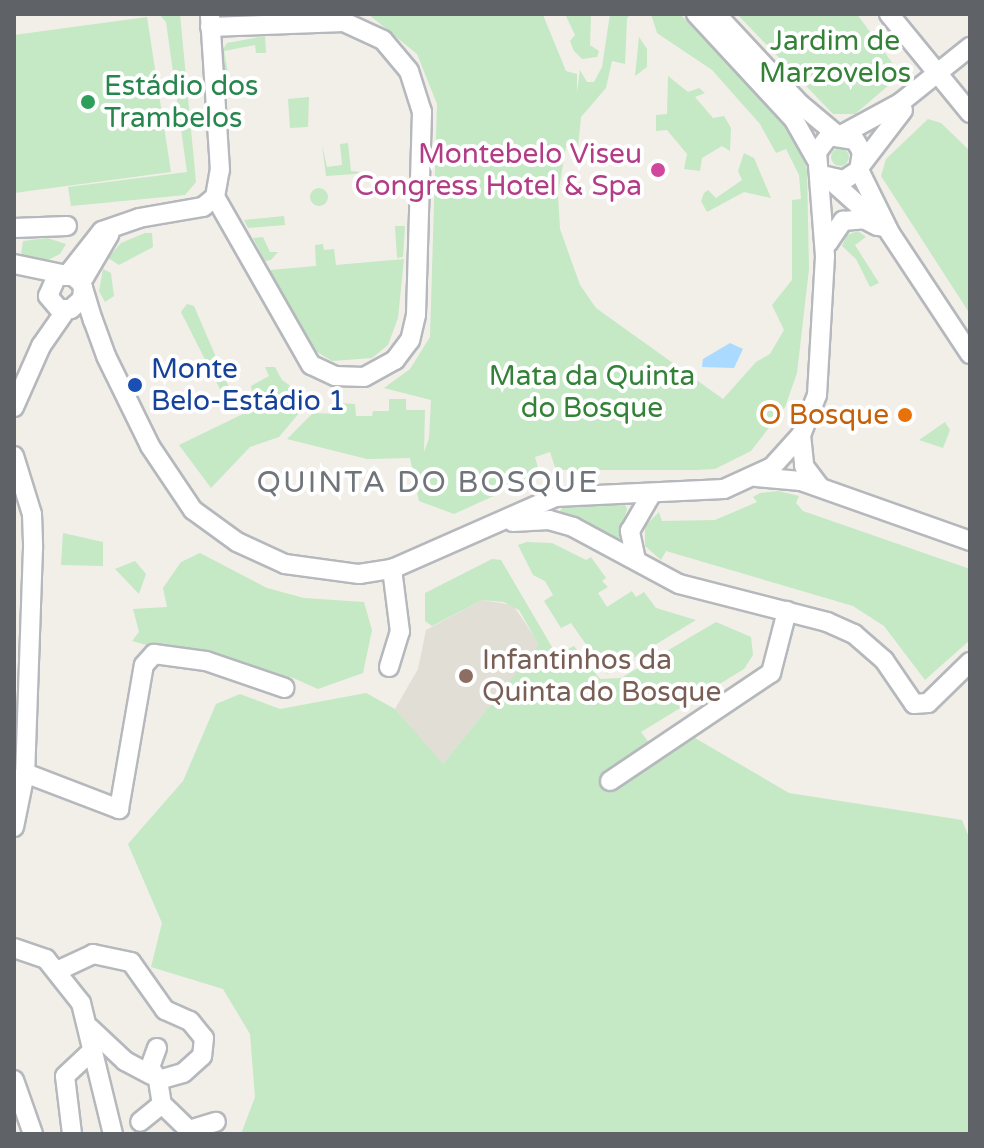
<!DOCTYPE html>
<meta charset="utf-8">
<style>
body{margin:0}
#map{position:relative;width:984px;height:1148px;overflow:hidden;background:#f1efe8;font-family:"Varela Round",sans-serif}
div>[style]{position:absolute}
.education>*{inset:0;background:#e1ded6}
.green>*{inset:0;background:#c5e8c5}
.round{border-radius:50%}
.water>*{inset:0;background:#aadaff}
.roads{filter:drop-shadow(2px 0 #b5b8bc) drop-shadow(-2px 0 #b5b8bc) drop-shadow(0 2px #b5b8bc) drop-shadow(0 -2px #b5b8bc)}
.minor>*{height:18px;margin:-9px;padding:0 9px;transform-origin:9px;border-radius:9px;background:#fff}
.dots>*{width:22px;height:22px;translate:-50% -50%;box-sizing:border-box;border:4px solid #fff;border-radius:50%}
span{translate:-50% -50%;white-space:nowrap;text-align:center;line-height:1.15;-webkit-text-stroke:8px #fff;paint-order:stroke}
.park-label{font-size:28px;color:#348238}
.leisure-label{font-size:28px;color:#27864d}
.left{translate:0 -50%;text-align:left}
.hotel-label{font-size:28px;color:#b23c85}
.right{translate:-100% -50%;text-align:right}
.transit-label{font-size:28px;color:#164399}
.food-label{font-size:28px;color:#c56008}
.education-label{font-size:28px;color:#785e54}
.neighbourhood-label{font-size:30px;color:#70757a;letter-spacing:2px}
.frame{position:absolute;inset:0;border:16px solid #5f6368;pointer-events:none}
</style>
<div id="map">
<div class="education">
<div style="clip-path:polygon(482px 600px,513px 605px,540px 645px,442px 765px,395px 709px,418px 669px,426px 630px)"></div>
</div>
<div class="green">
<div style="clip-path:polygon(159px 14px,180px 14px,196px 182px,185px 195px,71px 206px,68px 187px,187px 172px,166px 22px)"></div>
<div style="clip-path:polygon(368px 14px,543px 15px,566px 71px,577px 74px,577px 93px,580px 70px,587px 82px,594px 82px,602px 67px,610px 14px,631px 14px,627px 18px,625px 64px,612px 61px,606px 88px,581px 117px,578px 147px,566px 147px,558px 194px,560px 229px,580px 285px,596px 308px,723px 399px,756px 362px,770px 354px,784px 330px,772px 305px,792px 280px,792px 200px,801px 199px,799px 175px,786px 149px,776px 153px,760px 124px,712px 70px,657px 33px,651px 14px,680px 14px,772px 109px,799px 145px,807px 169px,809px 269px,797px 373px,785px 407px,751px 451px,715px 469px,696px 470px,556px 470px,550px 452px,535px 457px,540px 475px,454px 514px,419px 501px,410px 458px,367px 459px,287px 439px,313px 413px,338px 414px,339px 403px,355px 404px,356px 416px,372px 416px,373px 411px,389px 411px,389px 399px,406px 399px,406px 410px,425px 410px,424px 452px,429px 438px,431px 400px,384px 388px,410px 369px,430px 337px,437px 104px,417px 54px)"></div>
<div style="clip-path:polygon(565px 14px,591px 14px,590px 45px,599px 51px,597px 57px,582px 59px,574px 51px,570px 41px,575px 35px)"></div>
<div style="clip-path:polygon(737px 14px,857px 14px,896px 68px,896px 79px,855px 114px,833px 114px)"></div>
<div style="clip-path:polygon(147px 17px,171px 172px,14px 193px,14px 35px)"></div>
<div style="clip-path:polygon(265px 36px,266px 53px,256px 53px,255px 45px,224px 51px,230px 84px,221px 85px,220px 54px,227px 43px)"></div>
<div style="clip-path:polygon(639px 37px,647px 49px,647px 67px,635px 76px)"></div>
<div style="clip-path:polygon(668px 76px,688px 92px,699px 88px,705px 93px,695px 97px,713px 118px,724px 116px,731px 128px,730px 151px,722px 146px,702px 158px,700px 171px,684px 169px,687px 154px,667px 130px,656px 131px,656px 115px,667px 114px)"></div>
<div style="clip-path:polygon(309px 97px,308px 127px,290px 128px,288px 99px)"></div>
<div style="clip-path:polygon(928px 119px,941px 123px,970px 151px,970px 314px,881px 176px,886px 159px)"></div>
<div style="clip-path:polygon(348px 143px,351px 171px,369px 173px,326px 176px,322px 145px,327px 167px,342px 165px,340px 144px)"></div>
<div class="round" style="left:831px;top:148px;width:18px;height:18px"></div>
<div style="clip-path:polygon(744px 153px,754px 158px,771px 198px,744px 192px,707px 212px,701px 201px,704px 193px,708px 190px,716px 198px,742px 180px,738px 171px)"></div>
<div class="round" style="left:310px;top:188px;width:18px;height:18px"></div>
<div style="clip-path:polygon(284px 216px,285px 225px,248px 228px,244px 220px)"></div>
<div style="clip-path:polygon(395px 226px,405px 226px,403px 257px,397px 258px)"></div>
<div style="clip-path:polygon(858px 231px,866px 237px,855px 245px,879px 283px,870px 287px,856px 259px,842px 246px,847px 235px)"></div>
<div style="clip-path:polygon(145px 233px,152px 233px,153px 247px,119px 265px,108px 258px,121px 243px)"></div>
<div style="clip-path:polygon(263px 237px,270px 252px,278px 252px,271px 260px,265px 261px,253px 238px)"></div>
<div style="clip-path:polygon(47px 238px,66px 244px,60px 254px,48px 260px,21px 255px,23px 241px)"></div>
<div style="clip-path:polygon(323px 244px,324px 250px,334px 249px,336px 265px,404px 259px,398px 318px,388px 345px,372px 358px,332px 361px,312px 349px,270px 270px,316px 266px,315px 245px)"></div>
<div style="clip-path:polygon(103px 269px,111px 273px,114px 296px,105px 302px,99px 291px)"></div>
<div style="clip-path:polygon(187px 304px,194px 306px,231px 392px,222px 393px,181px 312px)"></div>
<div style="clip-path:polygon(265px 367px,275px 367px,282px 380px,310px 400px,279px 437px,250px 447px,211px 488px,179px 445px,247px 412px,254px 401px,251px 386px,269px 376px)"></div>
<div style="clip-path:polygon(945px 422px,950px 430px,943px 448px,919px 440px)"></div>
<div style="clip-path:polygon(778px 491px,799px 496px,796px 503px,803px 511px,970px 569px,970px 640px,925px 680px,884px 626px,853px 606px,666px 551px,661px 560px,645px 546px,645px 526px,659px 512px,662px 521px,715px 520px,757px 502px,753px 497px,760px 493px)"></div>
<div style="clip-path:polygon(624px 503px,627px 509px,619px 539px,560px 511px,565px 504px)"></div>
<div style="clip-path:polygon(63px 533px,103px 542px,103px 566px,61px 565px)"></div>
<div style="clip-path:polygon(527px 542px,552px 543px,586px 560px,591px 557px,606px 578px,602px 581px,608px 587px,598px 593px,607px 607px,632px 591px,636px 597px,644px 592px,656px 608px,696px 620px,607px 674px,571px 623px,561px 628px,544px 601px,553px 595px,545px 581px,533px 575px,518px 545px)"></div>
<div style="clip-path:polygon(200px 553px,267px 588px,304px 598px,364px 602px,372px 630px,363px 673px,318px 689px,291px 677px,272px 679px,132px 641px,139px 632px,133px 609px,167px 607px,163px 588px,181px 562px)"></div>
<div style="clip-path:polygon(492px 559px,501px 560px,552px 647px,564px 651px,574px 646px,600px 679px,621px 678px,716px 622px,751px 637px,753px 655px,744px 669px,641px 732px,662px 760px,695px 738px,789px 793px,962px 820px,970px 840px,970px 1134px,241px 1134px,255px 1097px,250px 1034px,223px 989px,151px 967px,162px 923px,128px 844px,183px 781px,216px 704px,240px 694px,280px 709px,366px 693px,395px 709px,443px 764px,539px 645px,519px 610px,504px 602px,482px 600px,432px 626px,425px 621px,425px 593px)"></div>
<div style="clip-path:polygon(135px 561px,146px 574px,139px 594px,115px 569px)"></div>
</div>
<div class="water">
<div style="clip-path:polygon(730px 343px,743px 349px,734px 368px,702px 367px,703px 359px)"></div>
</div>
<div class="roads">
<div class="minor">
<div style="left:696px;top:14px;width:144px;rotate:47.2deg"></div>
<div style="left:794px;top:120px;width:45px;rotate:60.6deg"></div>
<div style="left:716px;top:14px;width:123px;rotate:47deg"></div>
<div style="left:800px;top:104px;width:47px;rotate:39.8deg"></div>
<div style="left:889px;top:14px;width:128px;rotate:50.7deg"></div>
<div style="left:210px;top:27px;width:134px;rotate:-2.1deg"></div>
<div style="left:344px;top:22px;width:43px;rotate:24.8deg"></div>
<div style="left:383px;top:40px;width:40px;rotate:50deg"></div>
<div style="left:409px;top:71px;width:43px;rotate:72.4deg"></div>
<div style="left:422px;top:112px;width:203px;rotate:91.7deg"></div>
<div style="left:416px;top:315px;width:26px;rotate:103deg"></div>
<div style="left:410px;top:340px;width:25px;rotate:127deg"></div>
<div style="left:395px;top:360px;width:35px;rotate:151deg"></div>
<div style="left:364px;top:377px;width:29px;rotate:-178deg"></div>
<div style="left:335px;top:376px;width:26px;rotate:-155deg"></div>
<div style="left:311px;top:365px;width:193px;rotate:-119.7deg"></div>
<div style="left:843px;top:134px;width:65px;rotate:-28.5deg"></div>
<div style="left:900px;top:103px;width:90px;rotate:-38.7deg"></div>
<div style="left:861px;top:165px;width:69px;rotate:-52.6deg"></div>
<div style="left:859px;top:170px;width:70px;rotate:63.8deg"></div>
<div style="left:890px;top:233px;width:145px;rotate:56.5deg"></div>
<div style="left:827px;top:177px;width:75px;rotate:41.8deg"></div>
<div style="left:14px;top:228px;width:53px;rotate:-2.2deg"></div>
<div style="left:828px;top:243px;width:27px;rotate:-56deg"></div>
<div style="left:843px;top:221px;width:21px;rotate:-5deg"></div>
<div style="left:864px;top:219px;width:15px;rotate:28deg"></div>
<div style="left:14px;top:264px;width:49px;rotate:11.8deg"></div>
<div style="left:68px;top:274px;width:55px;rotate:-51.7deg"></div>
<div style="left:102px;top:231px;width:39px;rotate:-19deg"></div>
<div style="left:139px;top:218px;width:65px;rotate:-9.8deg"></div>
<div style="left:203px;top:207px;width:16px;rotate:-40deg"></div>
<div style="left:215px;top:197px;width:27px;rotate:-80deg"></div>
<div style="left:220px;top:170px;width:156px;rotate:-93.7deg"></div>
<div style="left:81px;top:283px;width:56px;rotate:-59.7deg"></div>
<div style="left:83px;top:288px;width:11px;rotate:95deg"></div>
<div style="left:82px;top:299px;width:15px;rotate:138deg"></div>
<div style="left:71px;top:309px;width:12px;rotate:180deg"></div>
<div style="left:59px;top:309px;width:17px;rotate:-130deg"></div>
<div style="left:48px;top:296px;width:22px;rotate:-66deg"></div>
<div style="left:57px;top:276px;width:16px"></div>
<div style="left:73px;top:276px;width:11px;rotate:41deg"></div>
<div style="left:81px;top:283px;width:5px;rotate:68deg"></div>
<div style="left:83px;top:288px;width:34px;rotate:73deg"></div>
<div style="left:93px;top:320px;width:38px;rotate:70deg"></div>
<div style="left:106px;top:356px;width:100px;rotate:63.9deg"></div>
<div style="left:150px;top:446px;width:77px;rotate:56.1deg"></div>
<div style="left:193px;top:510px;width:54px;rotate:36deg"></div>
<div style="left:237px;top:542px;width:53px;rotate:24.6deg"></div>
<div style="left:285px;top:564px;width:75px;rotate:7.7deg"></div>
<div style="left:359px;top:574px;width:33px;rotate:-9deg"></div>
<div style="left:392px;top:569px;width:178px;rotate:-23.8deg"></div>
<div style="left:555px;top:497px;width:169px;rotate:-2.7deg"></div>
<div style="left:724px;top:489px;width:53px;rotate:-24.6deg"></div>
<div style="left:772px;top:467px;width:43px;rotate:-47.8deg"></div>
<div style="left:801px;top:435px;width:43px;rotate:-68.2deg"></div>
<div style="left:817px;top:395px;width:139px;rotate:-86.7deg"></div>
<div style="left:825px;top:256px;width:104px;rotate:-94.4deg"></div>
<div style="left:817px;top:152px;width:20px;rotate:-53deg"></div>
<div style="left:829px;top:136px;width:26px;rotate:9deg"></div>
<div style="left:855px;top:140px;width:14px;rotate:60deg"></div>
<div style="left:862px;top:152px;width:18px;rotate:99deg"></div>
<div style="left:859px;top:170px;width:18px;rotate:146deg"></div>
<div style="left:844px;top:180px;width:18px;rotate:-167deg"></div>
<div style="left:14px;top:407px;width:67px;rotate:-66.1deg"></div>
<div style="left:41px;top:346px;width:44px;rotate:-55.2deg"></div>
<div style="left:801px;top:435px;width:31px;rotate:84deg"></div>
<div style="left:804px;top:466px;width:26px;rotate:53deg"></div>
<div style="left:14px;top:456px;width:61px;rotate:72.8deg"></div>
<div style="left:32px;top:514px;width:34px;rotate:88deg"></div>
<div style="left:33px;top:548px;width:225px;rotate:92deg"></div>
<div style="left:25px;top:773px;width:55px;rotate:101.5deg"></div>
<div style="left:756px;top:477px;width:45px;rotate:5.1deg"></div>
<div style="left:801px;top:481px;width:179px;rotate:19.5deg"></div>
<div style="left:513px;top:522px;width:36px;rotate:-3deg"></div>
<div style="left:549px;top:520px;width:25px;rotate:16deg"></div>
<div style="left:573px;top:527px;width:120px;rotate:28.3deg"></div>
<div style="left:679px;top:584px;width:153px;rotate:14.4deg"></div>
<div style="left:827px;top:622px;width:30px;rotate:24deg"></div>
<div style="left:854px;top:634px;width:40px;rotate:41deg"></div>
<div style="left:884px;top:660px;width:53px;rotate:55.7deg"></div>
<div style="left:914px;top:704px;width:14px;rotate:-4deg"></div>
<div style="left:928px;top:703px;width:59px;rotate:-44.3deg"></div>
<div style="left:636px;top:560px;width:30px;rotate:-102deg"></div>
<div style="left:630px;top:531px;width:44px;rotate:-59.9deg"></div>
<div style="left:389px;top:667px;width:37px;rotate:-73deg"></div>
<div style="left:400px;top:632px;width:64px;rotate:-97.2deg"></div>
<div style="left:25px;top:773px;width:101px;rotate:21deg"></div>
<div style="left:119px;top:809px;width:146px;rotate:-80.2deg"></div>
<div style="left:144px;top:665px;width:15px;rotate:-48deg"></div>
<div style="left:154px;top:654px;width:52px;rotate:7.7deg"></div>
<div style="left:206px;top:661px;width:83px;rotate:18.9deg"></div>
<div style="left:610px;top:781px;width:194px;rotate:-33.9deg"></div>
<div style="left:771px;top:673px;width:64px;rotate:-75.5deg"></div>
<div style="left:14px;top:948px;width:34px;rotate:19deg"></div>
<div style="left:46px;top:959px;width:56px;rotate:51.5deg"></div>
<div style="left:81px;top:1003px;width:135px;rotate:76.3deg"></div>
<div style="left:57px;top:971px;width:40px;rotate:-25deg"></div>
<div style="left:93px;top:954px;width:39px;rotate:12deg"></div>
<div style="left:131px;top:962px;width:59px;rotate:54.7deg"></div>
<div style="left:165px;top:1010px;width:27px;rotate:24deg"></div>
<div style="left:190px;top:1021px;width:22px;rotate:51deg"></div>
<div style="left:204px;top:1038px;width:18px;rotate:96deg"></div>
<div style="left:202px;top:1056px;width:25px;rotate:138deg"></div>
<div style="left:183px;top:1073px;width:26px;rotate:164deg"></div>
<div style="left:158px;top:1080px;width:24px;rotate:81deg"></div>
<div style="left:162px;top:1104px;width:28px;rotate:141deg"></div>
<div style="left:90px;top:1028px;width:48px;rotate:43.3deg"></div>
<div style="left:125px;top:1061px;width:30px;rotate:28deg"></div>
<div style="left:157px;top:1048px;width:20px;rotate:110deg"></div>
<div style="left:150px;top:1067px;width:15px;rotate:58deg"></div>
<div style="left:14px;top:1080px;width:57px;rotate:70.6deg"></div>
<div style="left:162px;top:1104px;width:37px;rotate:44deg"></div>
<div style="left:189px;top:1130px;width:28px;rotate:-17deg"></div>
<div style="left:72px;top:1134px;width:58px;rotate:-96.9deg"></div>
<div style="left:65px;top:1076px;width:35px;rotate:-43deg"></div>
</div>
</div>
<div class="dots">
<div style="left:88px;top:102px;background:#2e9e5b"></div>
<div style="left:658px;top:170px;background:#d1479c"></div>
<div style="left:135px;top:385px;background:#1a4fb4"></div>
<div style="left:905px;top:415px;background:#e8710a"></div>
<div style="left:466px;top:676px;background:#8d6e63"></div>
</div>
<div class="park-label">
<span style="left:835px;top:57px">Jardim de<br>Marzovelos</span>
<span style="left:592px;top:392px">Mata da Quinta<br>do Bosque</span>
</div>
<div class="leisure-label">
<span class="left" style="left:104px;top:102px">Estádio dos<br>Trambelos</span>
</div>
<div class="hotel-label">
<span class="right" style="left:642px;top:170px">Montebelo Viseu<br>Congress Hotel &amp; Spa</span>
</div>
<div class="transit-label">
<span class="left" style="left:151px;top:385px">Monte<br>Belo-Estádio 1</span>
</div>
<div class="food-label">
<span class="right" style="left:889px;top:415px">O Bosque</span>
</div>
<div class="education-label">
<span class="left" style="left:482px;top:676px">Infantinhos da<br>Quinta do Bosque</span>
</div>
<div class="neighbourhood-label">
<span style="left:428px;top:483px">QUINTA DO BOSQUE</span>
</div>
<div class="frame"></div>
</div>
